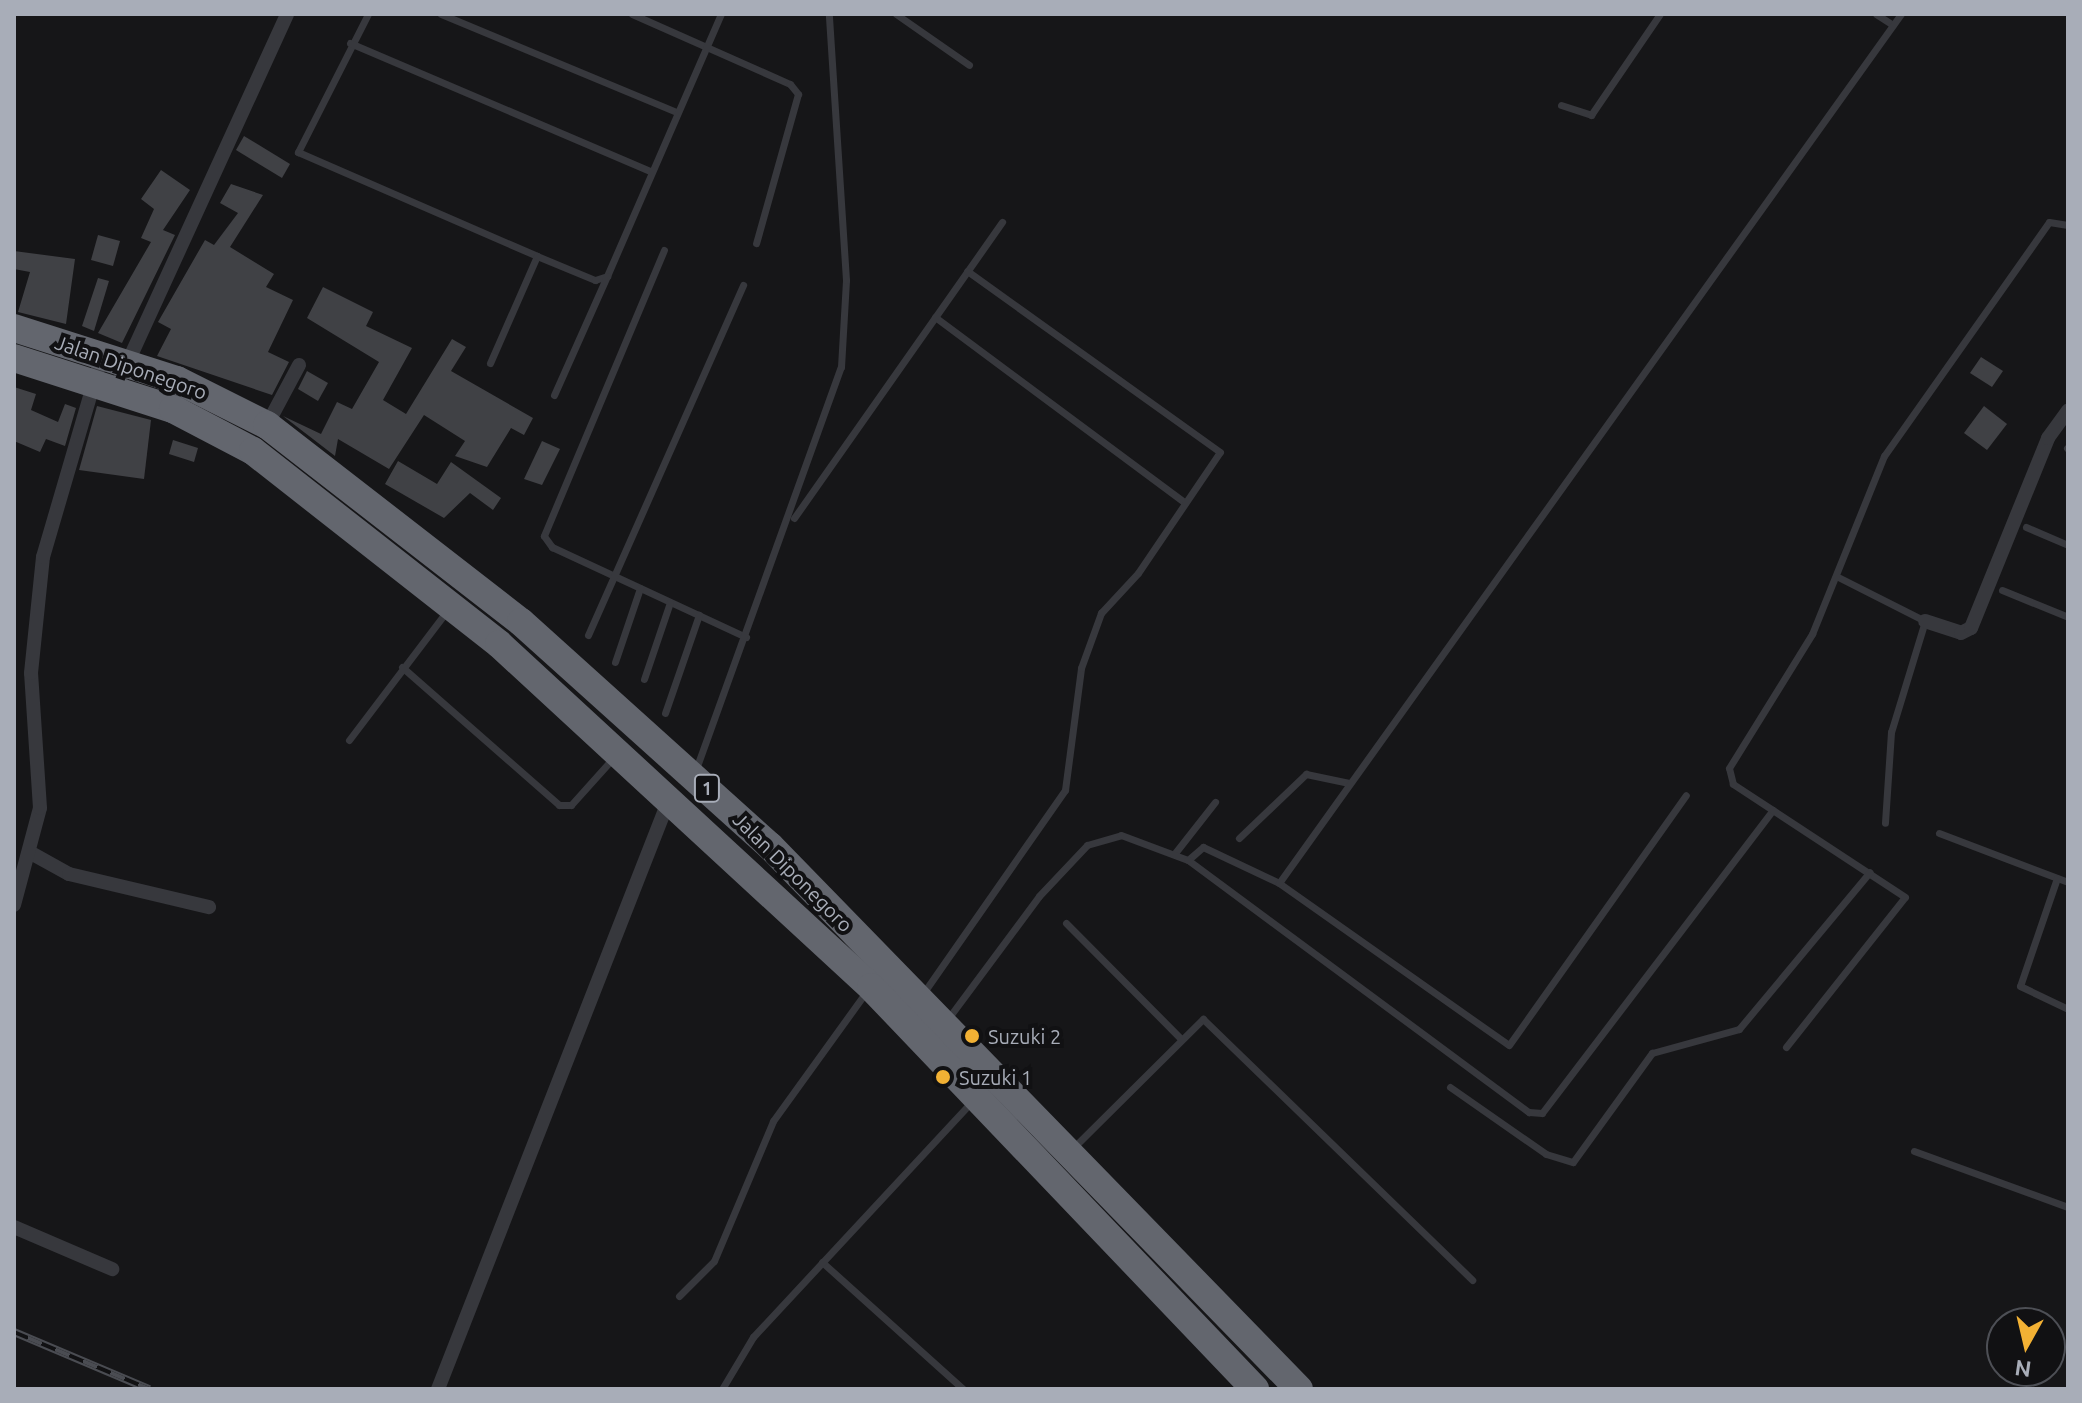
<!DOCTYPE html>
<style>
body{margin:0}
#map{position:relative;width:2082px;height:1403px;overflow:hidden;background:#161618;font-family:Ubuntu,sans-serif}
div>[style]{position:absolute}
.building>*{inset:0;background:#404145}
.lane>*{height:7px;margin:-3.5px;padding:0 3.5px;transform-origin:3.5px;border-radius:3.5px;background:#37383d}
.street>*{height:14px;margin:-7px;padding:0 7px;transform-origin:7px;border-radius:7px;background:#37383d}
.highway>*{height:28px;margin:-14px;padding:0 14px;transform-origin:14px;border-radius:14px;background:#63666e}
.rail>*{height:8px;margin-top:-4px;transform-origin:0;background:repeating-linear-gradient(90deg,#111113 0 15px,#4a4c52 0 30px);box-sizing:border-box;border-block:2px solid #4a4c52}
.dots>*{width:22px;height:22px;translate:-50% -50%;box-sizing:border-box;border:4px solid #111113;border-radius:50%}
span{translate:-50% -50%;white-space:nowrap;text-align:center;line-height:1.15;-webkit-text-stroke:8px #111113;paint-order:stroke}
.shield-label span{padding:2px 6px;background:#111113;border:2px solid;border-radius:6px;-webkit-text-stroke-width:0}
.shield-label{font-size:18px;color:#a8adb8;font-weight:700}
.street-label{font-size:20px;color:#a8adb8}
.poi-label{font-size:20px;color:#a8adb8}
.left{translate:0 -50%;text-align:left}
.frame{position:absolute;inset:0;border:16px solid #a8adb8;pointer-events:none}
.north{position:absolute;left:1986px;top:1307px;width:80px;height:80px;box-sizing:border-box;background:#111113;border:2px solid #4d4f55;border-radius:50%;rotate:188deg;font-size:22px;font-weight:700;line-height:32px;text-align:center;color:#a8adb8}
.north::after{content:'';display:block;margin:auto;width:28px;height:36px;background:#f2b134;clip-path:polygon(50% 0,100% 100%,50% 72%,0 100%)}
</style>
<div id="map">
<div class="building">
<div style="clip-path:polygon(244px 136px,290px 164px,282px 178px,236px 150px)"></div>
<div style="clip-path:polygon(161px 170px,190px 190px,163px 230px,175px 235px,122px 343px,98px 333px,151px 242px,141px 238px,154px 209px,141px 199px)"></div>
<div style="clip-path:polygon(231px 184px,263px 195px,230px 247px,274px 274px,266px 287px,293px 300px,268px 352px,289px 362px,272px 395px,157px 356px,171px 329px,158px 322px,205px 240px,214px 245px,238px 213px,220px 203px)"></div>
<div style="clip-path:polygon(98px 235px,120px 241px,113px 266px,91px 260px)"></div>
<div style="clip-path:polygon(14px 251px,75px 259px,66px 324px,18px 312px,30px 272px,14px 269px)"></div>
<div style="clip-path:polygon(98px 278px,109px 281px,94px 331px,82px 326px)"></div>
<div style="clip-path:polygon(323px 287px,373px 312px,366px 326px,412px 348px,383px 400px,406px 414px,452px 339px,466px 347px,451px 371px,533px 418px,524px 435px,511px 428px,487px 467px,455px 456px,465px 441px,424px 415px,389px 469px,338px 439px,335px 456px,283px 416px,321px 434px,337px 402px,352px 409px,379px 362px,307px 318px)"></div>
<div style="clip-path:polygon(1981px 357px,2003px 371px,1992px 387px,1970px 373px)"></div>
<div style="clip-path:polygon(307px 371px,328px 383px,318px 401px,298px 389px)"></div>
<div style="clip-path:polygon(14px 387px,36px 394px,31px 410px,58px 422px,65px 404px,76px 408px,65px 446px,46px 439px,40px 452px,14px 441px)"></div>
<div style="clip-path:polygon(97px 406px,151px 420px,144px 479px,79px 470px)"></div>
<div style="clip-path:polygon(1984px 406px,2007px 424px,1987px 450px,1964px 433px)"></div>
<div style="clip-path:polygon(173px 440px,198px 448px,194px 462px,169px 454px)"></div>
<div style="clip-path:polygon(542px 441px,560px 449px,542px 485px,524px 479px)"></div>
<div style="clip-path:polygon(398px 461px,437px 484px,451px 462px,501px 498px,493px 510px,470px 493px,444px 518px,385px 484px)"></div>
</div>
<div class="lane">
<div style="left:368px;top:14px;width:155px;rotate:116.9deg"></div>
<div style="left:298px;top:152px;width:261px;rotate:23.5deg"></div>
<div style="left:441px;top:14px;width:256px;rotate:22.6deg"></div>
<div style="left:632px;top:14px;width:173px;rotate:23.9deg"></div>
<div style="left:790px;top:84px;width:13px;rotate:51deg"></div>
<div style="left:798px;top:94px;width:155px;rotate:105.7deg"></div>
<div style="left:896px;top:14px;width:89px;rotate:34.9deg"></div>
<div style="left:1876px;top:14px;width:20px;rotate:33deg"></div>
<div style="left:350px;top:43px;width:328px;rotate:23.1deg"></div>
<div style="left:1561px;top:105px;width:32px;rotate:18deg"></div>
<div style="left:1591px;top:115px;width:122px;rotate:-55.7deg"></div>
<div style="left:664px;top:250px;width:310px;rotate:112.8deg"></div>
<div style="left:544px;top:536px;width:14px;rotate:54deg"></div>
<div style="left:552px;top:547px;width:214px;rotate:24.9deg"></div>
<div style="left:935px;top:317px;width:310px;rotate:36.6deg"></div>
<div style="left:490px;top:363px;width:117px;rotate:-66.3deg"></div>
<div style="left:537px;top:256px;width:63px;rotate:22.5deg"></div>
<div style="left:595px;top:280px;width:13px;rotate:-18deg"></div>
<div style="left:607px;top:276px;width:286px;rotate:-66.5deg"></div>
<div style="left:554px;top:395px;width:130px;rotate:-66deg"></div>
<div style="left:2067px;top:448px;width:1px;rotate:45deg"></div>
<div style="left:794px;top:518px;width:362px;rotate:-54.9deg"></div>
<div style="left:2026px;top:527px;width:46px;rotate:23.2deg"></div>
<div style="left:1840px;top:578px;width:95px;rotate:26.8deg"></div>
<div style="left:1925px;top:621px;width:116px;rotate:107deg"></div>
<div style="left:1891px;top:732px;width:91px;rotate:93.8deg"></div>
<div style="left:2002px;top:590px;width:71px;rotate:22.2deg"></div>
<div style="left:588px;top:635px;width:383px;rotate:-66.1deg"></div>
<div style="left:615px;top:662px;width:78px;rotate:-71.3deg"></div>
<div style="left:402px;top:667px;width:209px;rotate:41.3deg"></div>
<div style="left:559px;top:805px;width:12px"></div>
<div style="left:571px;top:805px;width:64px;rotate:-48.1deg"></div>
<div style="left:644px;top:679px;width:81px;rotate:-71.3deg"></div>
<div style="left:665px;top:713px;width:104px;rotate:-70.9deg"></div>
<div style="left:349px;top:740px;width:162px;rotate:-52.8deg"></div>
<div style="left:696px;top:769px;width:427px;rotate:-70.2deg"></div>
<div style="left:841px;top:367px;width:87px;rotate:-86.7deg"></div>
<div style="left:846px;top:280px;width:267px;rotate:-93.7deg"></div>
<div style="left:1939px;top:833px;width:138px;rotate:20.8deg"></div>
<div style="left:1239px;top:838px;width:93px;rotate:-43.7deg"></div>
<div style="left:1306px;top:774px;width:44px;rotate:11.8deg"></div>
<div style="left:1175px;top:853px;width:65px;rotate:-51.9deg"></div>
<div style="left:1188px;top:860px;width:20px;rotate:-41deg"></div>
<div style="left:1203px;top:847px;width:84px;rotate:25.3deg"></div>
<div style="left:1279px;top:883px;width:281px;rotate:35.2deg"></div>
<div style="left:1509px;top:1045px;width:306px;rotate:-54.7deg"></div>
<div style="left:2057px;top:878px;width:114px;rotate:108.9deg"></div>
<div style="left:2020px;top:986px;width:53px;rotate:25.6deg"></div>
<div style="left:1279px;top:883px;width:1069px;rotate:-54.41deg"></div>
<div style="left:1066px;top:923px;width:163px;rotate:45.2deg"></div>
<div style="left:922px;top:995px;width:250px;rotate:-55.1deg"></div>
<div style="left:1065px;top:790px;width:123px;rotate:-82.5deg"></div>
<div style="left:1081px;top:668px;width:59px;rotate:-70deg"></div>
<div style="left:1101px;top:613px;width:54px;rotate:-47.2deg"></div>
<div style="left:1138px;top:573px;width:146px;rotate:-55.9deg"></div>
<div style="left:1220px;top:452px;width:311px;rotate:-144.4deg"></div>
<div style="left:947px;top:1020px;width:154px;rotate:-53.4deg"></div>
<div style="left:1039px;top:896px;width:70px;rotate:-46.7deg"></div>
<div style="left:1087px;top:845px;width:35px;rotate:-16deg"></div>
<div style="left:1121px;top:835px;width:72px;rotate:20.5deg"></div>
<div style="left:1188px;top:860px;width:424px;rotate:36.5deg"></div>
<div style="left:1529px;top:1112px;width:13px;rotate:4deg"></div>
<div style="left:1542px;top:1113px;width:381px;rotate:-52.7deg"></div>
<div style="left:1786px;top:1047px;width:191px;rotate:-51.6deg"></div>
<div style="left:1905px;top:897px;width:206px;rotate:-146.7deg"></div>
<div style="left:1733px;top:784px;width:16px;rotate:-104deg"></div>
<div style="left:1729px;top:768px;width:158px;rotate:-58.2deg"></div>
<div style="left:1812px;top:634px;width:192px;rotate:-68deg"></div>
<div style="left:1884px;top:456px;width:286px;rotate:-54.8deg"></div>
<div style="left:2049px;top:222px;width:19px;rotate:9deg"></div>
<div style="left:1450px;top:1087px;width:117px;rotate:34.9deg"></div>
<div style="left:1546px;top:1154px;width:28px;rotate:17deg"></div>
<div style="left:1573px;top:1162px;width:135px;rotate:-54.1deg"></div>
<div style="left:1652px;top:1053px;width:90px;rotate:-15.4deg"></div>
<div style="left:1739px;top:1029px;width:204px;rotate:-50.2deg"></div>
<div style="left:1074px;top:1147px;width:182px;rotate:-44.8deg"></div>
<div style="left:1203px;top:1019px;width:375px;rotate:44.1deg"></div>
<div style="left:1914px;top:1151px;width:164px;rotate:20deg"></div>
<div style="left:822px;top:1262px;width:190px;rotate:42deg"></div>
<div style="left:679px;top:1296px;width:49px;rotate:-45deg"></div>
<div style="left:714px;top:1261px;width:152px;rotate:-67.1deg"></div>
<div style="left:773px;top:1121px;width:159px;rotate:-54.2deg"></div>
<div style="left:722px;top:1389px;width:61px;rotate:-59.2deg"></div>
<div style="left:753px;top:1337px;width:321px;rotate:-47.1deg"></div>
</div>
<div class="street">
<div style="left:116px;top:388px;width:411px;rotate:-65.4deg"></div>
<div style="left:267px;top:425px;width:68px;rotate:-61.9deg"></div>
<div style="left:1925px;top:621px;width:38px;rotate:18deg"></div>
<div style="left:1961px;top:633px;width:11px;rotate:-27deg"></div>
<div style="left:1971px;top:628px;width:205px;rotate:-67.9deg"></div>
<div style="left:2048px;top:438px;width:34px;rotate:-54deg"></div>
<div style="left:31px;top:853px;width:43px;rotate:28.9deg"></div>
<div style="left:69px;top:874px;width:144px;rotate:13.3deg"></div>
<div style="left:14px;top:905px;width:100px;rotate:-75deg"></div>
<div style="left:40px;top:808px;width:135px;rotate:-93.8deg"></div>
<div style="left:31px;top:673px;width:117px;rotate:-84.1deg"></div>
<div style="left:43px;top:557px;width:210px;rotate:-73.7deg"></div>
<div style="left:14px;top:1227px;width:107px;rotate:23.2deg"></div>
<div style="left:438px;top:1389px;width:636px;rotate:-68.6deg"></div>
</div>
<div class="highway">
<div style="left:14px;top:328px;width:171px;rotate:17.7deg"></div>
<div style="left:177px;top:380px;width:101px;rotate:26.6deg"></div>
<div style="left:267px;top:425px;width:321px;rotate:37.8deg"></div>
<div style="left:521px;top:622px;width:335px;rotate:42deg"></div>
<div style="left:770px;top:846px;width:758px;rotate:45.75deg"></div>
<div style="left:14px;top:358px;width:167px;rotate:17.8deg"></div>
<div style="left:173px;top:409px;width:90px;rotate:27.7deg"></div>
<div style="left:253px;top:451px;width:313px;rotate:38.1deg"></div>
<div style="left:499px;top:644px;width:506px;rotate:42.68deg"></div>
<div style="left:871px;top:987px;width:556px;rotate:46.31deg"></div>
</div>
<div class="rail">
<div style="left:14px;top:1332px;width:147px;rotate:22.9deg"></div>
</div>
<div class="dots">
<div style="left:972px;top:1036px;background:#f2b134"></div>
<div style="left:943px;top:1077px;background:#f2b134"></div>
</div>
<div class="shield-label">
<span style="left:707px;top:788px">1</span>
</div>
<div class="street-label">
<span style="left:131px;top:367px;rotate:19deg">Jalan Diponegoro</span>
<span style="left:793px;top:872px;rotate:45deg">Jalan Diponegoro</span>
</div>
<div class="poi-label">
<span class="left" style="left:988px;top:1036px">Suzuki 2</span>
<span class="left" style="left:959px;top:1077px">Suzuki 1</span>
</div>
<div class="frame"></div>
<div class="north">N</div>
</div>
